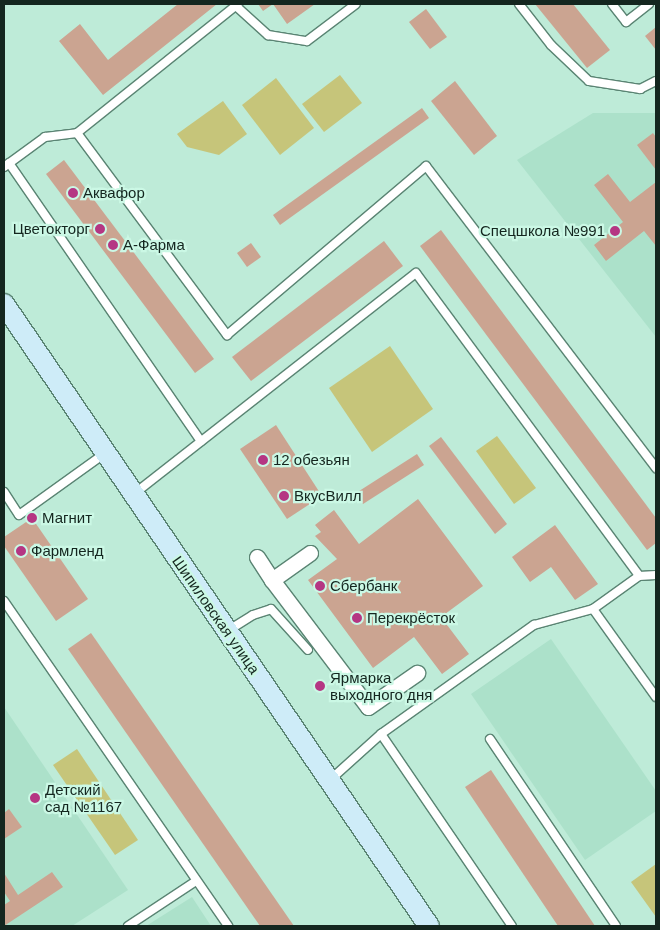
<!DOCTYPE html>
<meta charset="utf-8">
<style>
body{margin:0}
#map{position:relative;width:660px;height:930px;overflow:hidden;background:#beebd8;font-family:Arial,sans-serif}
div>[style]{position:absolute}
.built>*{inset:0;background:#ace1ca}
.green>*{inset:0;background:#c6c57a}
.building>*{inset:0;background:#cba491}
.roads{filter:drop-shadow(1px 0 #5a8473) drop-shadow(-1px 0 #5a8473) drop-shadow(0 1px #5a8473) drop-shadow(0 -1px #5a8473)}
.service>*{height:8px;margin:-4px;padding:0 4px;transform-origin:4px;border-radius:4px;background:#fff}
.minor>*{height:15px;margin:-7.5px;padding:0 7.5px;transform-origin:7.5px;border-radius:7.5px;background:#fff}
.secondary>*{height:20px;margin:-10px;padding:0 10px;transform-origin:10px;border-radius:10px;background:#ceecf8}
.dots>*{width:14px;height:14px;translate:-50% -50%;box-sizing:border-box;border:2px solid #cbf8e5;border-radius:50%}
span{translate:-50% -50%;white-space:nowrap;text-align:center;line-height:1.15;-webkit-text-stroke:4.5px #cbf8e5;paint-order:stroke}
.poi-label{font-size:15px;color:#14261f}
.left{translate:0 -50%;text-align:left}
.right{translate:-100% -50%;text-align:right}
.street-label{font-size:15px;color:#14261f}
.frame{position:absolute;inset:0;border:5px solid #14261f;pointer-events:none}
</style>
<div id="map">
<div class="built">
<div style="clip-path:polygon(593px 113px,656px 113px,656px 337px,517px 160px)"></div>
<div style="clip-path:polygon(551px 639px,656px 791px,656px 811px,585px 860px,471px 694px)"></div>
<div style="clip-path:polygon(4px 707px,128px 890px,72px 926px,4px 926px)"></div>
<div style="clip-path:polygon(192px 897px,211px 926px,146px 926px)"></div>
</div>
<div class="green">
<div style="clip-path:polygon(340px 75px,362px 103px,324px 132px,302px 104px)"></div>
<div style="clip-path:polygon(276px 78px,314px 128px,280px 155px,242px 105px)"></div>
<div style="clip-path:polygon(223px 101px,247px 134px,219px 155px,187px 147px,177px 134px)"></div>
<div style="clip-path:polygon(390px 346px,433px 409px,372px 452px,329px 388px)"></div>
<div style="clip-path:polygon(497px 436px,536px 488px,514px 504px,476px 451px)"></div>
<div style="clip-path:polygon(77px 749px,138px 840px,115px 855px,53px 765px)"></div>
<div style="clip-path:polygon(656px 864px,656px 917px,631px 882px)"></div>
</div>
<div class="building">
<div style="clip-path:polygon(178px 4px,217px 4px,103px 95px,59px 41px,80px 24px,108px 60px)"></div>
<div style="clip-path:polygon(258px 4px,315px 4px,287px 24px,273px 4px,263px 11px)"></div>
<div style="clip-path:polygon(535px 4px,573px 4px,610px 50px,587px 68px)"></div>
<div style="clip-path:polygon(426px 9px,447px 37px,430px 49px,409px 22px)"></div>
<div style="clip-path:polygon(656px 27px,656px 50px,645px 36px)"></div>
<div style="clip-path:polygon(455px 81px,497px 136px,474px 155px,431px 101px)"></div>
<div style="clip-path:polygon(422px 108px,429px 118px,280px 225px,273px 215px)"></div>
<div style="clip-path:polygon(653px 133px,656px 137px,656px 170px,637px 145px)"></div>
<div style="clip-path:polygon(64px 160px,214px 359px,195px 373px,46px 174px)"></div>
<div style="clip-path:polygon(608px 174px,630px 202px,656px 182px,656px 246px,644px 231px,606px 261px,594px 245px,623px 222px,594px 185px)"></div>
<div style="clip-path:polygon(441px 230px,656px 518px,656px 543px,647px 550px,420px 246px)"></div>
<div style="clip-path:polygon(384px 241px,403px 266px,251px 381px,232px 357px)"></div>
<div style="clip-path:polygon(251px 243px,261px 257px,247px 267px,237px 253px)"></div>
<div style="clip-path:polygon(276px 425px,322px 496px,287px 519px,240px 449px)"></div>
<div style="clip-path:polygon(441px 437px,507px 524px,495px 534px,429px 446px)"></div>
<div style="clip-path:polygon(417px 454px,424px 465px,363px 504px,356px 493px)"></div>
<div style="clip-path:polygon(418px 499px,483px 586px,441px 617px,469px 654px,442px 674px,414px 637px,373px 668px,308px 580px,337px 559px,315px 536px,321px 532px,315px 525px,334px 510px,359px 544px)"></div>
<div style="clip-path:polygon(32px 518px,88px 599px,56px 621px,4px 546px,4px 537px)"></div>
<div style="clip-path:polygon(555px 525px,598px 584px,575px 600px,551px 567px,530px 582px,512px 557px)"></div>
<div style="clip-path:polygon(91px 633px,294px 926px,260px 926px,68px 649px)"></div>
<div style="clip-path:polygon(491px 770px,595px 926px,558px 926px,465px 787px)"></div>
<div style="clip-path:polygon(9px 809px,22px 827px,4px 839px,4px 813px)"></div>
<div style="clip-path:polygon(52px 872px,63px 887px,4px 926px,4px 905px,10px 901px,4px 892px,4px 873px,18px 895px)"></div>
</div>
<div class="roads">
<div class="service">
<div style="left:519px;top:4px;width:52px;rotate:52deg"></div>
<div style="left:551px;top:45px;width:52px;rotate:43.5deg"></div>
<div style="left:589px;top:81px;width:52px;rotate:8.9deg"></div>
<div style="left:640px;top:89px;width:18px;rotate:-27deg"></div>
<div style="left:612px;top:4px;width:23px;rotate:52deg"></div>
<div style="left:626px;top:22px;width:29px;rotate:-38deg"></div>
<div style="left:237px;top:7px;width:42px;rotate:42.1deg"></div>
<div style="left:268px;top:35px;width:39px;rotate:9deg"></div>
<div style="left:307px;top:41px;width:61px;rotate:-37.1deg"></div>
<div style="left:77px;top:133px;width:252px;rotate:53.4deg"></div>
<div style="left:227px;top:335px;width:261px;rotate:-40.3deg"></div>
<div style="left:426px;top:166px;width:380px;rotate:52.7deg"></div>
<div style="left:9px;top:163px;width:338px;rotate:55.4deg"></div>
<div style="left:4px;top:167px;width:51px;rotate:-36.2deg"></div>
<div style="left:45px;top:137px;width:32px;rotate:-7deg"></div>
<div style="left:77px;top:133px;width:206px;rotate:-38.7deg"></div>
<div style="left:4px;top:492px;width:27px;rotate:57deg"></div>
<div style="left:19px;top:515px;width:105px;rotate:-35.7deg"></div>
<div style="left:134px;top:494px;width:358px;rotate:-38.1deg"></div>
<div style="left:416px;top:273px;width:376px;rotate:53.6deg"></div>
<div style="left:4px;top:601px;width:395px;rotate:55.4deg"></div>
<div style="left:593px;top:609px;width:108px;rotate:54.4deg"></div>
<div style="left:229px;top:630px;width:28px;rotate:-32deg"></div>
<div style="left:253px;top:615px;width:19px;rotate:-18deg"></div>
<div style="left:271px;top:609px;width:55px;rotate:47.9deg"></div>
<div style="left:381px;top:734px;width:232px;rotate:55.7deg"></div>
<div style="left:490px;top:739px;width:225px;rotate:56deg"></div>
<div style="left:330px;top:780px;width:69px;rotate:-42deg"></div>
<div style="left:381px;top:734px;width:188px;rotate:-35.5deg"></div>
<div style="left:534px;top:625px;width:61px;rotate:-15.2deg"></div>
<div style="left:593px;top:609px;width:57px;rotate:-35.7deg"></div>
<div style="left:639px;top:576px;width:17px;rotate:-3deg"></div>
<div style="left:128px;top:926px;width:82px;rotate:-33.5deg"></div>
</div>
<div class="minor">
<div style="left:310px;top:553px;width:47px;rotate:144.6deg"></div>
<div style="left:272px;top:580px;width:159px;rotate:52.9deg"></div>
<div style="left:368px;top:707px;width:60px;rotate:-34.8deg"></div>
<div style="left:257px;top:557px;width:27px;rotate:57deg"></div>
</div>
<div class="secondary">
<div style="left:4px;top:304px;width:753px;rotate:55.66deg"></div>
</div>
</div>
<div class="dots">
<div style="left:73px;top:193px;background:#b53683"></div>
<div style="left:100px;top:229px;background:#b53683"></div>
<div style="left:615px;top:231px;background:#b53683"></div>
<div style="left:113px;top:245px;background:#b53683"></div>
<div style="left:263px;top:460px;background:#b53683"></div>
<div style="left:284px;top:496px;background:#b53683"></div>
<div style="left:32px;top:518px;background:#b53683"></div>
<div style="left:21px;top:551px;background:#b53683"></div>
<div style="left:320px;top:586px;background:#b53683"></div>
<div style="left:357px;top:618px;background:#b53683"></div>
<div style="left:320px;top:686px;background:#b53683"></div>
<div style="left:35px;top:798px;background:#b53683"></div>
</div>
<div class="poi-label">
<span class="left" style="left:83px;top:193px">Аквафор</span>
<span class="right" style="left:90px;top:229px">Цветокторг</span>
<span class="right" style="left:605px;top:231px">Спецшкола №991</span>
<span class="left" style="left:123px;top:245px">А-Фарма</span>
<span class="left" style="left:273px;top:460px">12 обезьян</span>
<span class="left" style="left:294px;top:496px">ВкусВилл</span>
<span class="left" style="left:42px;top:518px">Магнит</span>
<span class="left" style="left:31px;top:551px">Фармленд</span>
<span class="left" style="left:330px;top:586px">Сбербанк</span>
<span class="left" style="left:367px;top:618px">Перекрёсток</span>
<span class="left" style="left:330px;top:686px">Ярмарка<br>выходного дня</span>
<span class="left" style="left:45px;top:798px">Детский<br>сад №1167</span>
</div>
<div class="street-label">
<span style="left:216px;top:615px;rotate:55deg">Шипиловская улица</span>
</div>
<div class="frame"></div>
</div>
